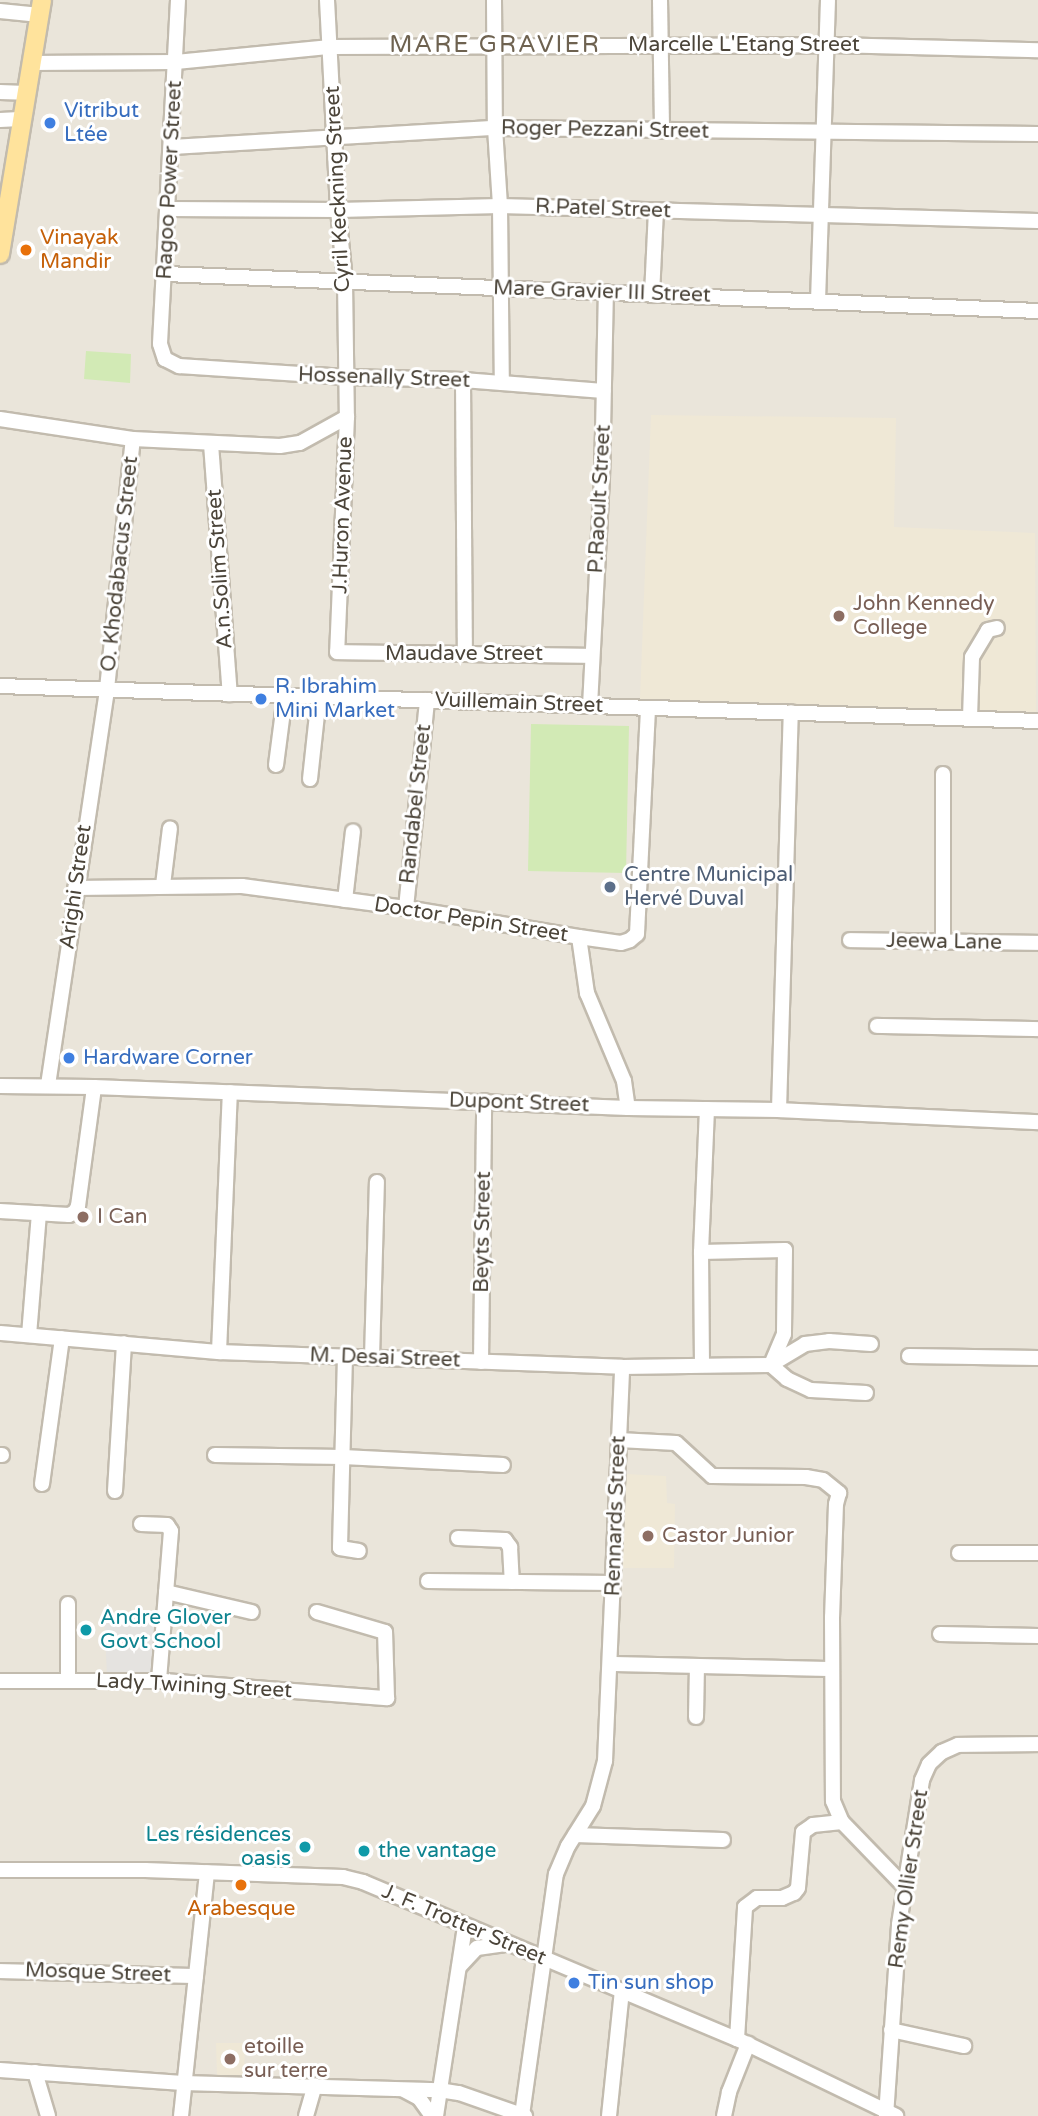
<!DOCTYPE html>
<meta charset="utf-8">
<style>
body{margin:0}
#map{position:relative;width:1038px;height:2116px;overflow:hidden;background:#f6f3ec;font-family:"Varela Round",sans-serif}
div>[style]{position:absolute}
.residential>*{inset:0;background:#eae5da}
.education>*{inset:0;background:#efe8d6}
.green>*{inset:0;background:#d2eab5}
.parking>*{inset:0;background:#e5e3e0}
.roads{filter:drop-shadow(2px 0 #c2bbae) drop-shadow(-2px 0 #c2bbae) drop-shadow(0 2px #c2bbae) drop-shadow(0 -2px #c2bbae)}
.minor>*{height:14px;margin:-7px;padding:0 7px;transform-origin:7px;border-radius:7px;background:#fff}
.major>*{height:18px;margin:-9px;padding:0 9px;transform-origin:9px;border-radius:9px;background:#ffe39c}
.dots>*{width:19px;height:19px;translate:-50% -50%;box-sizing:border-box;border:4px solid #fff;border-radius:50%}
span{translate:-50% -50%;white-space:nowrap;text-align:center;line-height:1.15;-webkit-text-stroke:6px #fff;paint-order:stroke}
.street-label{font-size:21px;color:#4b4439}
.shop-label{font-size:21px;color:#366cbe}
.left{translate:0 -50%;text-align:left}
.food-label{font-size:21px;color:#c56008}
.education-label{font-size:21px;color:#785e54}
.service-label{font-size:21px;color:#4e5e75}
.culture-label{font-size:21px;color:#0d838f}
.right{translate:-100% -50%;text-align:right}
.quarter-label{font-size:24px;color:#6e6250;letter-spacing:2px}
</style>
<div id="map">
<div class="residential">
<div style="clip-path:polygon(0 0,1038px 0,1038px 2116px,0 2116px)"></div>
</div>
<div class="education">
<div style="clip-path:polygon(651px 415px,896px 418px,894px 527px,1035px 533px,1036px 716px,640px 699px)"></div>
<div style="clip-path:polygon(624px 1474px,666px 1476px,667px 1503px,675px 1504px,674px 1568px,621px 1568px)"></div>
<div style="clip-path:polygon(216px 2043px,245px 2043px,244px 2076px,217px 2076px)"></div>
</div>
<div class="green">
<div style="clip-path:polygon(86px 351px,131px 354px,130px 383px,84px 379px)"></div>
<div style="clip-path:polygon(531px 724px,629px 726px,626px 873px,528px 871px)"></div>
</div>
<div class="parking">
<div style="clip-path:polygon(104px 1615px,163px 1617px,154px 1676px,107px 1676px)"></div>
</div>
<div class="roads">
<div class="minor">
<div style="left:178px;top:0;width:344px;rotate:93deg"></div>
<div style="left:160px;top:344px;width:16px;rotate:72deg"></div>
<div style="left:165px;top:359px;width:16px;rotate:27deg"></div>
<div style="left:179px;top:366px;width:167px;rotate:3.8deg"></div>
<div style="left:346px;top:377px;width:117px;rotate:1.5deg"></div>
<div style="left:463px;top:380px;width:141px;rotate:4.5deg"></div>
<div style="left:327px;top:0;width:210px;rotate:87deg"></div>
<div style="left:338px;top:210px;width:71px;rotate:84.4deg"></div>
<div style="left:345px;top:281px;width:136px;rotate:89.2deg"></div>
<div style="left:347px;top:417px;width:235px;rotate:92.4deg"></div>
<div style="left:337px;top:652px;width:254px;rotate:0.9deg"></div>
<div style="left:494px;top:0;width:128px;rotate:89.6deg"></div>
<div style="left:495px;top:128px;width:78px;rotate:86.3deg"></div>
<div style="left:500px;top:206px;width:177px;rotate:89.4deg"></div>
<div style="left:660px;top:0;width:131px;rotate:89.1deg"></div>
<div style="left:0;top:11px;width:40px;rotate:5.7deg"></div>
<div style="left:30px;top:63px;width:146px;rotate:-0.4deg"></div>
<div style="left:176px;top:62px;width:155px;rotate:-5.6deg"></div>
<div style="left:330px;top:47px;width:497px;rotate:-0.2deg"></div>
<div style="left:827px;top:45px;width:211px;rotate:1.4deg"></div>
<div style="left:0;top:92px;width:25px;rotate:2deg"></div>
<div style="left:0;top:120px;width:20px;rotate:-3deg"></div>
<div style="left:172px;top:147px;width:324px;rotate:-3.4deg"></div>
<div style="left:495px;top:128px;width:543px;rotate:0.63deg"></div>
<div style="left:169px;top:209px;width:169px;rotate:0.3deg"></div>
<div style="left:338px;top:210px;width:162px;rotate:-1.4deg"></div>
<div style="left:500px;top:206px;width:538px;rotate:1.6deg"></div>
<div style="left:166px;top:274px;width:873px;rotate:2.43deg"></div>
<div style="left:652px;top:295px;width:85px;rotate:-87.3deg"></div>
<div style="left:818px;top:301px;width:301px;rotate:-88.1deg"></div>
<div style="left:463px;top:380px;width:272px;rotate:89.6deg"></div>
<div style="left:0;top:419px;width:134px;rotate:8.6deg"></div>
<div style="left:133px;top:439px;width:147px;rotate:2.7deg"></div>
<div style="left:280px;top:446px;width:20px;rotate:-9deg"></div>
<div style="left:300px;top:443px;width:54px;rotate:-29deg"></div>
<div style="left:211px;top:444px;width:251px;rotate:85.7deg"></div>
<div style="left:0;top:686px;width:1039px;rotate:1.93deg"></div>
<div style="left:590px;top:706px;width:227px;rotate:-87deg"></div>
<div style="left:602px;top:479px;width:187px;rotate:-88.8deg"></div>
<div style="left:970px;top:718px;width:61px;rotate:-88.1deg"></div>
<div style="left:972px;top:657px;width:31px;rotate:-59deg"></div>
<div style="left:988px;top:630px;width:9px;rotate:-13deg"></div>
<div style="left:276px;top:765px;width:70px;rotate:-82.6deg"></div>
<div style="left:943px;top:774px;width:168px;rotate:90deg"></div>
<div style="left:310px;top:779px;width:83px;rotate:-83.8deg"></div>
<div style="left:163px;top:885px;width:57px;rotate:-83deg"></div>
<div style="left:75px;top:888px;width:167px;rotate:-0.7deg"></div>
<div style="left:242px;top:886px;width:165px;rotate:7.6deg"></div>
<div style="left:406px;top:908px;width:175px;rotate:9.5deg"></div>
<div style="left:579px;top:937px;width:42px;rotate:8.1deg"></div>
<div style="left:621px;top:943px;width:9px;rotate:-18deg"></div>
<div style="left:630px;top:940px;width:9px;rotate:-41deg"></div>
<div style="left:637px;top:934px;width:226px;rotate:-87.2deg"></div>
<div style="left:345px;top:900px;width:69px;rotate:-83.4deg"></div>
<div style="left:406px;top:908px;width:209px;rotate:-84.2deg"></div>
<div style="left:579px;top:937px;width:57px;rotate:81.9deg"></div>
<div style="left:587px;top:993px;width:95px;rotate:67.2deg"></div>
<div style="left:624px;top:1081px;width:27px;rotate:82deg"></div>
<div style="left:850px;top:940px;width:188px;rotate:0.9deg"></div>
<div style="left:877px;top:1026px;width:161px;rotate:1.1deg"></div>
<div style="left:48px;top:1085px;width:400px;rotate:-81.5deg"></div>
<div style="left:107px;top:689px;width:251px;rotate:-84.1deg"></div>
<div style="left:0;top:1086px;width:94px;rotate:0.6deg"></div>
<div style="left:94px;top:1087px;width:534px;rotate:2.25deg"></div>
<div style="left:628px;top:1108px;width:151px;rotate:0.8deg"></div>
<div style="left:779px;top:1110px;width:259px;rotate:2.7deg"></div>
<div style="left:779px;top:1110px;width:398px;rotate:-88.3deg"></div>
<div style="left:0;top:1211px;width:69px;rotate:3.3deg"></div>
<div style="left:69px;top:1215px;width:7px;rotate:-27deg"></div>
<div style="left:75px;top:1212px;width:7px;rotate:-63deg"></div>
<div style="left:78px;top:1206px;width:120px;rotate:-82.3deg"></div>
<div style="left:701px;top:1252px;width:143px;rotate:-87.6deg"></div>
<div style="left:0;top:1333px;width:220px;rotate:5deg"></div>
<div style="left:219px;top:1352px;width:403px;rotate:2.1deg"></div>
<div style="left:622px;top:1367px;width:149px;rotate:-0.8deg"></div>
<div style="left:29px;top:1335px;width:122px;rotate:-85.3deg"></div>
<div style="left:219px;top:1352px;width:260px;rotate:-87.6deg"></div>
<div style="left:345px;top:1356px;width:192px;rotate:91.5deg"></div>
<div style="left:340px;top:1548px;width:19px;rotate:9deg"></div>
<div style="left:909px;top:1356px;width:129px;rotate:0.9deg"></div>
<div style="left:372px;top:1358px;width:176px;rotate:-88.4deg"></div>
<div style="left:481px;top:1362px;width:261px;rotate:-89.3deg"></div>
<div style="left:772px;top:1364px;width:39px;rotate:-31deg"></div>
<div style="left:805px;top:1344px;width:24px;rotate:-7deg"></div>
<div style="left:829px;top:1341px;width:42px;rotate:4.1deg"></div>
<div style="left:702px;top:1365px;width:113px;rotate:-90.5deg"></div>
<div style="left:701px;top:1252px;width:84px;rotate:-1.4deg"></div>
<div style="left:785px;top:1250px;width:84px;rotate:90.7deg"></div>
<div style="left:784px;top:1334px;width:34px;rotate:113deg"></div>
<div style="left:771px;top:1365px;width:21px;rotate:41deg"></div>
<div style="left:787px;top:1379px;width:26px;rotate:25deg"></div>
<div style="left:811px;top:1390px;width:55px;rotate:3.1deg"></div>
<div style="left:619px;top:1440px;width:57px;rotate:3deg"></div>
<div style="left:676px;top:1443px;width:49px;rotate:42.5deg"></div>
<div style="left:712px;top:1476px;width:94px;rotate:0.6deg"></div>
<div style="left:806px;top:1477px;width:17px;rotate:10deg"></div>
<div style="left:823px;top:1480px;width:21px;rotate:39deg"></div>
<div style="left:839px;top:1493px;width:11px;rotate:105deg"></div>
<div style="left:836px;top:1504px;width:113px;rotate:92deg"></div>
<div style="left:832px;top:1617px;width:184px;rotate:89.7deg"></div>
<div style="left:833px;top:1801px;width:23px;rotate:67deg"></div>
<div style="left:842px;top:1822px;width:91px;rotate:45.9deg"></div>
<div style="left:0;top:1455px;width:2px"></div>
<div style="left:215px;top:1455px;width:128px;rotate:0.9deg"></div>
<div style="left:343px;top:1457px;width:160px;rotate:2.9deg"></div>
<div style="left:42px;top:1484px;width:147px;rotate:-82.2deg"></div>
<div style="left:115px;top:1491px;width:148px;rotate:-86.5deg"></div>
<div style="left:141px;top:1524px;width:26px;rotate:2deg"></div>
<div style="left:167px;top:1525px;width:7px;rotate:56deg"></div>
<div style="left:171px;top:1531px;width:150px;rotate:94.6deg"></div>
<div style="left:458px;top:1538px;width:47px;rotate:2.4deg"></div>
<div style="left:505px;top:1540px;width:9px;rotate:54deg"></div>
<div style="left:510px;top:1547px;width:35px;rotate:87deg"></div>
<div style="left:959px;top:1553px;width:79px"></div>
<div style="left:428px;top:1581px;width:185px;rotate:0.6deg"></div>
<div style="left:166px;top:1592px;width:88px;rotate:13.1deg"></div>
<div style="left:68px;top:1604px;width:75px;rotate:90deg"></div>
<div style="left:940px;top:1634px;width:98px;rotate:1.2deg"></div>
<div style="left:611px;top:1664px;width:221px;rotate:1.3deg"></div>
<div style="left:0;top:1681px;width:164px"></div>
<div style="left:164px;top:1681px;width:224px;rotate:4.4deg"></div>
<div style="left:387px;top:1698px;width:66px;rotate:-91.7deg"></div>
<div style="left:385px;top:1632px;width:71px;rotate:-163.6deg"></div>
<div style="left:696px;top:1717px;width:51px;rotate:-88.9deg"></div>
<div style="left:575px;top:1835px;width:148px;rotate:1.9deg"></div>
<div style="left:0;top:1870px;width:145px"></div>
<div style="left:145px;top:1870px;width:198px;rotate:2deg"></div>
<div style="left:343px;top:1877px;width:21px;rotate:14deg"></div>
<div style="left:363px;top:1882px;width:406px;rotate:22.8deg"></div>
<div style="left:737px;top:2039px;width:177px;rotate:25.8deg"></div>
<div style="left:459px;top:1967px;width:26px;rotate:-47deg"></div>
<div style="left:477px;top:1948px;width:27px;rotate:-8deg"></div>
<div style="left:0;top:1971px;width:196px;rotate:1.5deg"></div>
<div style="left:891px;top:2030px;width:75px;rotate:12.4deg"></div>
<div style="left:737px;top:2039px;width:132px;rotate:-86.5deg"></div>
<div style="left:745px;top:1907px;width:15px;rotate:-37deg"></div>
<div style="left:757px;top:1898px;width:25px"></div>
<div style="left:782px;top:1898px;width:13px;rotate:-23deg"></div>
<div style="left:794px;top:1893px;width:6px;rotate:-51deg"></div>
<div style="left:798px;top:1888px;width:56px;rotate:-84.9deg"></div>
<div style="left:803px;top:1832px;width:12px;rotate:-35deg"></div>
<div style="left:813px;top:1825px;width:29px;rotate:-6deg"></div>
<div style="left:0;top:2070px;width:183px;rotate:4.1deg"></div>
<div style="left:183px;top:2083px;width:256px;rotate:1.6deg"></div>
<div style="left:439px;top:2090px;width:20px;rotate:9deg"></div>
<div style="left:459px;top:2093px;width:70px;rotate:19.2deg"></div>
<div style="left:35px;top:2072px;width:46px;rotate:73.5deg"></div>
<div style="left:404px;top:2090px;width:17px;rotate:28deg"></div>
<div style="left:419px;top:2098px;width:22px;rotate:54deg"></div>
<div style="left:522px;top:2115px;width:243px;rotate:-82deg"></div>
<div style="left:556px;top:1874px;width:30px;rotate:-67deg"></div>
<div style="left:568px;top:1846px;width:47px;rotate:-58deg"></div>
<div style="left:593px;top:1806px;width:47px;rotate:-75.1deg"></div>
<div style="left:605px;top:1761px;width:394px;rotate:-87.5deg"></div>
<div style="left:181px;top:2116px;width:245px;rotate:-83.9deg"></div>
<div style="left:306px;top:2116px;width:32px;rotate:-74deg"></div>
<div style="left:436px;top:2116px;width:191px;rotate:-81.3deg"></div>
<div style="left:609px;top:2116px;width:126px;rotate:-84.1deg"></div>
<div style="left:724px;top:2116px;width:25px;rotate:-78deg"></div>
<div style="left:729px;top:2092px;width:52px;rotate:-68.4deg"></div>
<div style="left:886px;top:2116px;width:192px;rotate:-86.1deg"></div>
<div style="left:899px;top:1924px;width:146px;rotate:-80.9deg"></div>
<div style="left:922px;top:1780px;width:17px;rotate:-66deg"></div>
<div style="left:929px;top:1764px;width:18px;rotate:-43deg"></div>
<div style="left:942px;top:1752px;width:17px;rotate:-24deg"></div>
<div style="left:958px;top:1745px;width:80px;rotate:-0.7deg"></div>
</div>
<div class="major">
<div style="left:0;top:254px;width:257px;rotate:-80.6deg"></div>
</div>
</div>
<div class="dots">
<div style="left:50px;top:123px;background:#3f7fe0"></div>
<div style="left:26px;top:250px;background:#e8710a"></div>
<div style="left:839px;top:616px;background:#8d6e63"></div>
<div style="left:261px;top:699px;background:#3f7fe0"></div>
<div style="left:610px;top:887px;background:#5c6f8a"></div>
<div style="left:69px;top:1058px;background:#3f7fe0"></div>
<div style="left:83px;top:1217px;background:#8d6e63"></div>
<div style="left:648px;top:1536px;background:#8d6e63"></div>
<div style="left:86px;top:1630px;background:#0f9aa8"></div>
<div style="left:305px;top:1847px;background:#0f9aa8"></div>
<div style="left:364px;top:1851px;background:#0f9aa8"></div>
<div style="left:241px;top:1885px;background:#e8710a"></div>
<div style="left:574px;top:1983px;background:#3f7fe0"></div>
<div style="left:230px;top:2059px;background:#8d6e63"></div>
</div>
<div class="street-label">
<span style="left:744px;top:45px">Marcelle L'Etang Street</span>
<span style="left:605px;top:130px;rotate:1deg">Roger Pezzani Street</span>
<span style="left:170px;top:180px;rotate:-87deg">Ragoo Power Street</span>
<span style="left:338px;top:189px;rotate:-93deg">Cyril Keckning Street</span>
<span style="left:603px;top:209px;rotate:2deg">R.Patel Street</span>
<span style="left:602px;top:292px;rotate:2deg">Mare Gravier III Street</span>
<span style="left:384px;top:378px;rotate:2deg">Hossenally Street</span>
<span style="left:600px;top:499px;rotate:-87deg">P.Raoult Street</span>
<span style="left:343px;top:515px;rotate:-88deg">J.Huron Avenue</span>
<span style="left:120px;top:564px;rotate:-84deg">O. Khodabacus Street</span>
<span style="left:220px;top:569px;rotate:-94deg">A.n.Solim Street</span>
<span style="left:464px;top:654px">Maudave Street</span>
<span style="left:519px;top:703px;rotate:2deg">Vuillemain Street</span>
<span style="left:416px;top:804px;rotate:-84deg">Randabel Street</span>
<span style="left:76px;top:887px;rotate:-82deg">Arighi Street</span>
<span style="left:471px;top:920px;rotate:9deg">Doctor Pepin Street</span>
<span style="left:944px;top:942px;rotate:1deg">Jeewa Lane</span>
<span style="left:519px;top:1103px;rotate:2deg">Dupont Street</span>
<span style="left:483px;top:1232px;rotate:-89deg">Beyts Street</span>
<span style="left:385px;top:1358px;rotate:2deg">M. Desai Street</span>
<span style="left:616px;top:1516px;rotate:-88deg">Rennards Street</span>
<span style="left:194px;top:1686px;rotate:3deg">Lady Twining Street</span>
<span style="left:909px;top:1879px;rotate:-82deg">Remy Ollier Street</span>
<span style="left:464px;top:1925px;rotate:23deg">J. F. Trotter Street</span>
<span style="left:98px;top:1973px;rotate:2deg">Mosque Street</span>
</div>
<div class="shop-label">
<span class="left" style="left:64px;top:123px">Vitribut<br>Ltée</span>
<span class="left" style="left:275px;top:699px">R. Ibrahim<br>Mini Market</span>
<span class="left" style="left:83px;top:1058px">Hardware Corner</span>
<span class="left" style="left:588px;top:1983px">Tin sun shop</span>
</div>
<div class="food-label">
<span class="left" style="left:40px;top:250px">Vinayak<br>Mandir</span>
<span style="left:241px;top:1909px">Arabesque</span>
</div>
<div class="education-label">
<span class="left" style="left:853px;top:616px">John Kennedy<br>College</span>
<span class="left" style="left:97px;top:1217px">I Can</span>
<span class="left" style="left:662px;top:1536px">Castor Junior</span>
<span class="left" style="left:244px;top:2059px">etoille<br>sur terre</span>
</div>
<div class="service-label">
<span class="left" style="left:624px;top:887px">Centre Municipal<br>Hervé Duval</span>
</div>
<div class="culture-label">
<span class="left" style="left:100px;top:1630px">Andre Glover<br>Govt School</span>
<span class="right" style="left:291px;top:1847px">Les résidences<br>oasis</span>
<span class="left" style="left:378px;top:1851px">the vantage</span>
</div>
<div class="quarter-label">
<span style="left:495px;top:45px">MARE GRAVIER</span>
</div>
</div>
